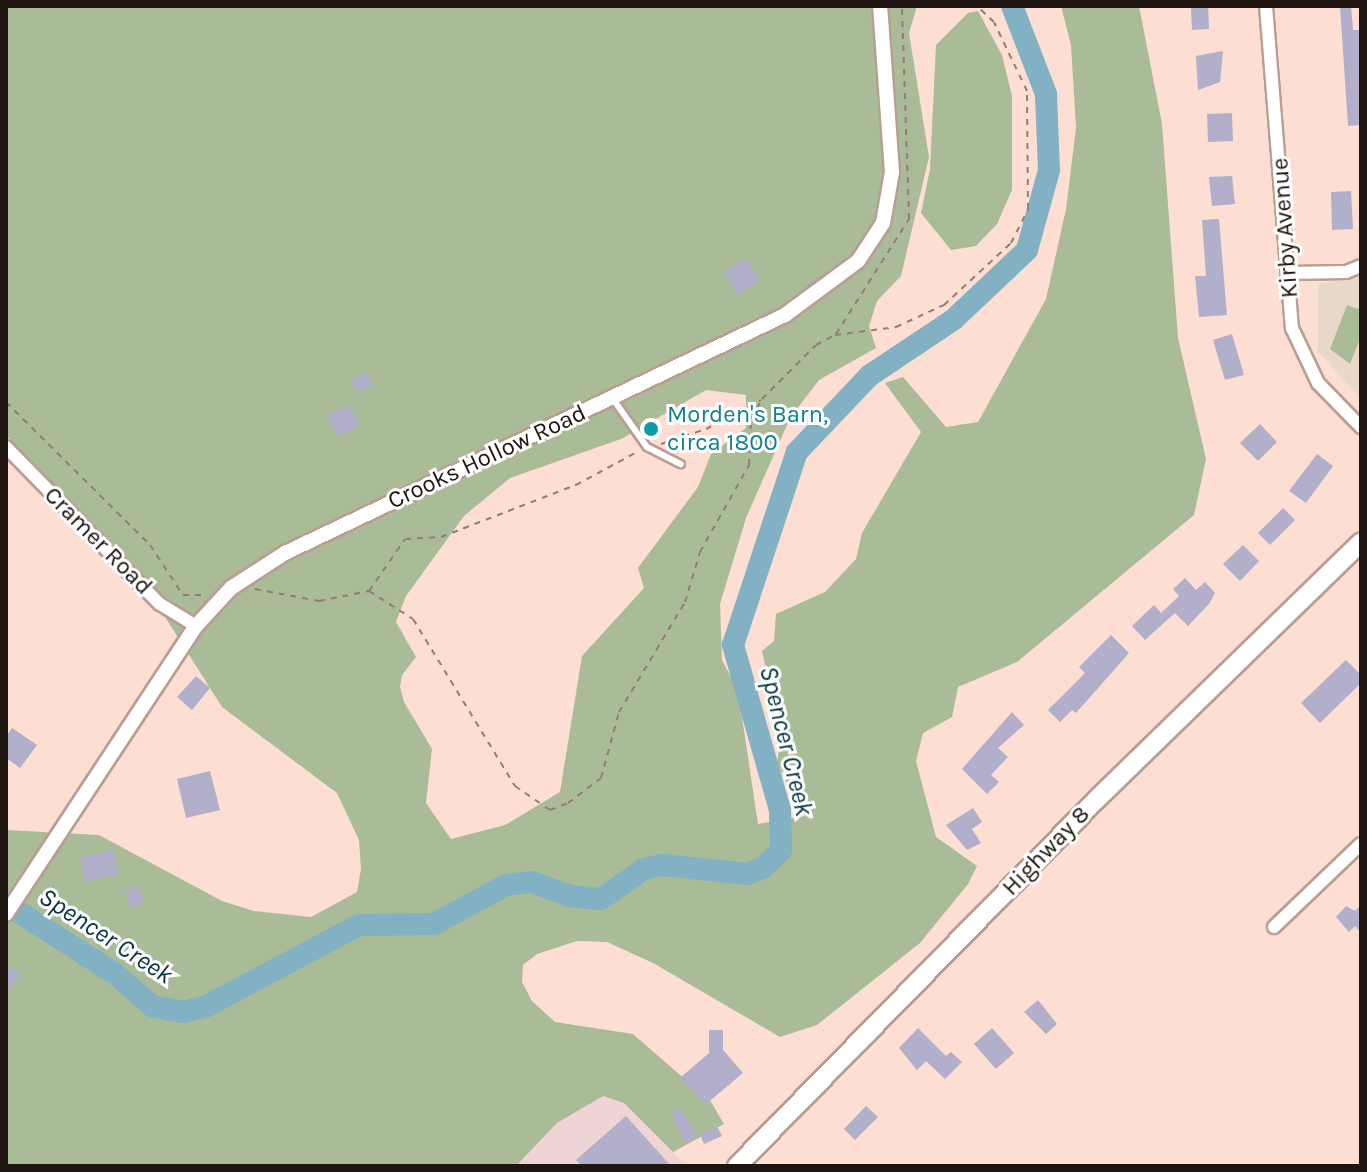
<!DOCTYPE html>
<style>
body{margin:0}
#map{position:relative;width:1367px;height:1172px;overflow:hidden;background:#fcded3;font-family:Karla,sans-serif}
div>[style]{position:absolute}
.commercial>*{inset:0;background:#e9d8c7}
.industrial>*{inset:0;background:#efd4d6}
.green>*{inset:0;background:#aabb97}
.river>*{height:22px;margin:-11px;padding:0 11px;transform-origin:11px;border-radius:11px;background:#81b1c2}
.building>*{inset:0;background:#b1afc9}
.path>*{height:2px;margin-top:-1px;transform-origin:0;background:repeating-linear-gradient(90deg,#917d75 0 6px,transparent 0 12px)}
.roads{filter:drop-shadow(2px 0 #b99e93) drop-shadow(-2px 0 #b99e93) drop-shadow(0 2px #b99e93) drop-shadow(0 -2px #b99e93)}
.service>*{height:6px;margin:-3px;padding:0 3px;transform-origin:3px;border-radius:3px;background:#fff}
.minor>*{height:12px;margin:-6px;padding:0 6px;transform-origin:6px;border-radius:6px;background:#fff}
.tertiary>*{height:14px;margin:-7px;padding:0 7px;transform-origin:7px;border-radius:7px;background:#fff}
.primary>*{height:18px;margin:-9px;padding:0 9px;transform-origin:9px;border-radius:9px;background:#fff}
.dots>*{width:22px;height:22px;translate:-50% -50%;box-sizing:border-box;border:4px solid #fff;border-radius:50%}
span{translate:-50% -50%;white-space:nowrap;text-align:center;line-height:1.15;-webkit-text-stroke:6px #fff;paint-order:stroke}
.street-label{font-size:24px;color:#1e1410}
.culture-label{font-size:24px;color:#0d838f}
.left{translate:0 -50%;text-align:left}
.water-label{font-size:26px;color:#073542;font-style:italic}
.frame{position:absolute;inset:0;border:8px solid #1e1410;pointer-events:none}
</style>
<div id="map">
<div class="commercial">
<div style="clip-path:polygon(1361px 276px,1361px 398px,1318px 352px,1318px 284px)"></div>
</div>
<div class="industrial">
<div style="clip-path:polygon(603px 1096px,624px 1103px,687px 1166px,516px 1166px,557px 1123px)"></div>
</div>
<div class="green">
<div style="clip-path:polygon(evenodd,6px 6px,917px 6px,909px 33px,929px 157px,901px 276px,877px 301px,869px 326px,876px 348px,819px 380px,790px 418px,746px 518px,720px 604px,722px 660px,738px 691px,758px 824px,805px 816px,777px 764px,781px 735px,762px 651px,774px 641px,776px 614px,825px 592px,856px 559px,862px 533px,921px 432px,885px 383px,903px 377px,946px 427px,978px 422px,1046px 299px,1066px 209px,1076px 128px,1071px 45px,1061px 6px,1139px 6px,1162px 124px,1178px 338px,1206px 459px,1194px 515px,1017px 662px,958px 687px,952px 717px,923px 733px,916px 761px,936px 837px,977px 866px,968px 884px,920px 943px,817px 1025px,780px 1037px,653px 963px,607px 942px,577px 941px,537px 954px,523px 965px,522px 982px,532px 1001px,555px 1022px,633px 1034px,711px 1102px,724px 1124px,673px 1152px,624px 1103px,603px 1096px,557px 1123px,516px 1166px,6px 1166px,6px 830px,99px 835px,222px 901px,254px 911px,311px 917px,357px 892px,361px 869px,359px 840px,337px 793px,222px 707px,141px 579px,86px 526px,6px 435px,6px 6px,706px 390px,746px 395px,746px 428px,711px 454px,698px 487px,638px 568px,644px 588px,582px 656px,560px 792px,505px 825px,451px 839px,426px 803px,432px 749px,404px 702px,400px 687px,402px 675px,416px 657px,396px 622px,406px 596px,464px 516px,510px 478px,621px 439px,706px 390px)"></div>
<div style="clip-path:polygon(978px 11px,1002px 55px,1012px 96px,1012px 190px,997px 224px,976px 246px,951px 250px,921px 213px,930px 169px,936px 45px,968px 13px)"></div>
<div style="clip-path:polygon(1361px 303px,1361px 336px,1350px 364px,1330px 349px,1347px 305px,1358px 309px)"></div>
</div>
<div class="river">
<div style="left:6px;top:904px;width:128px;rotate:32.6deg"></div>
<div style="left:114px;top:973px;width:50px;rotate:41deg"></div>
<div style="left:152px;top:1006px;width:31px;rotate:11deg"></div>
<div style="left:182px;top:1012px;width:26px;rotate:-13deg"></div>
<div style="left:207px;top:1006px;width:172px;rotate:-28.1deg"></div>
<div style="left:359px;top:925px;width:75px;rotate:-0.8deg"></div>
<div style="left:434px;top:924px;width:82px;rotate:-28.4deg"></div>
<div style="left:506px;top:885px;width:26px;rotate:-7deg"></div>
<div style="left:532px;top:882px;width:40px;rotate:20.2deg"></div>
<div style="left:570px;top:896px;width:31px;rotate:6deg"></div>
<div style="left:601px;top:899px;width:52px;rotate:-34.9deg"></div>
<div style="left:644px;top:869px;width:18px;rotate:-13deg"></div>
<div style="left:662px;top:865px;width:86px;rotate:6deg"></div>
<div style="left:748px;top:874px;width:17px;rotate:-24deg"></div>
<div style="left:764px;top:867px;width:24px;rotate:-45deg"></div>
<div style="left:781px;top:850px;width:40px;rotate:-91.4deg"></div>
<div style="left:780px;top:810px;width:172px;rotate:-105.9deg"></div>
<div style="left:733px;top:645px;width:203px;rotate:-71.7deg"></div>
<div style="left:797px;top:452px;width:105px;rotate:-46.5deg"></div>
<div style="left:869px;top:376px;width:101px;rotate:-33.7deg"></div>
<div style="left:953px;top:320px;width:102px;rotate:-43.4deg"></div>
<div style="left:1027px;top:250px;width:83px;rotate:-74.6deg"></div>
<div style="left:1049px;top:170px;width:76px;rotate:-92.3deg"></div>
<div style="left:1046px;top:94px;width:94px;rotate:-111.1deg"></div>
</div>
<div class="building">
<div style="clip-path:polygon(1191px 6px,1208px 6px,1209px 29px,1192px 30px)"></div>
<div style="clip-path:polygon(1340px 6px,1351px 6px,1353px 30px,1361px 30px,1361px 125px,1348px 126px)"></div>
<div style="clip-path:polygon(1223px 51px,1220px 82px,1198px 90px,1196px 56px)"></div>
<div style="clip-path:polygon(1232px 113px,1233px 141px,1208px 142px,1207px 114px)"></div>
<div style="clip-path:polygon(1232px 176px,1235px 204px,1212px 206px,1209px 177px)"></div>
<div style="clip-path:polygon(1351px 191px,1353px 229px,1332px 230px,1331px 192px)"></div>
<div style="clip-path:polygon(1219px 219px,1227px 315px,1199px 317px,1195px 276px,1206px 276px,1202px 220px)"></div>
<div style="clip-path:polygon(746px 258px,760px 281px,738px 295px,723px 272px)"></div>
<div style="clip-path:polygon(1232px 334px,1244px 375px,1225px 380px,1213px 340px)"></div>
<div style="clip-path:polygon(365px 372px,373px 384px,359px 393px,351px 381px)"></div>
<div style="clip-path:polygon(349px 406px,360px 424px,339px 437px,326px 415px)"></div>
<div style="clip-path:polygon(1260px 424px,1277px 442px,1258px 461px,1240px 443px)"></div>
<div style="clip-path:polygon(1317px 454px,1333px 466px,1306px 503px,1289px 491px)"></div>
<div style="clip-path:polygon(1283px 508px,1295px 520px,1270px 545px,1258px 533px)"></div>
<div style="clip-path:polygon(1243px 545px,1259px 561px,1240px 581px,1223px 564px)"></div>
<div style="clip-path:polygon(1185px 578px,1196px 590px,1205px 582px,1215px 593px,1209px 604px,1188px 626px,1175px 613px,1145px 640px,1132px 626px,1154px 605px,1161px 613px,1179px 596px,1173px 589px)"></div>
<div style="clip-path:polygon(1111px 635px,1129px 653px,1076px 713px,1072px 710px,1060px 722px,1048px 710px,1085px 673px,1079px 667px)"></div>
<div style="clip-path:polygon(1346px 660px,1361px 675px,1361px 683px,1320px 723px,1301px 703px)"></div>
<div style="clip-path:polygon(196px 676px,210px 688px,192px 710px,177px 697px)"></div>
<div style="clip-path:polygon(1012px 712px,1024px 725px,998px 748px,1008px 757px,991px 775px,999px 782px,987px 794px,962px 769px)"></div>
<div style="clip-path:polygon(12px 728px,37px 745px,20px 768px,6px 758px,6px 737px)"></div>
<div style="clip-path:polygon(210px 771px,220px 810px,186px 818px,177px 779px)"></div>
<div style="clip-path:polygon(973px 808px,982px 822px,972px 829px,981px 843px,967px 850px,946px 825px)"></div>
<div style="clip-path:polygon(113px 850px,119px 874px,85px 882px,80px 858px)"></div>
<div style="clip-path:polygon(139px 886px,145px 902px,130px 908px,125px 891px)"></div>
<div style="clip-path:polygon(1361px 905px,1361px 933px,1355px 926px,1349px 932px,1336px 917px,1346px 906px,1355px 911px)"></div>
<div style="clip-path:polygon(6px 964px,20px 974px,6px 994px)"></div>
<div style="clip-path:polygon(1038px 1000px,1057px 1024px,1046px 1034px,1024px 1012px)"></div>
<div style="clip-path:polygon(918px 1028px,946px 1056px,951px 1052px,962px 1062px,945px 1079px,926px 1061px,917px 1070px,899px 1048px)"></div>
<div style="clip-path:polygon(992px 1028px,1014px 1053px,996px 1069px,974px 1044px)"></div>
<div style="clip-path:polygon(709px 1030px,723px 1030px,723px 1050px,743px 1073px,705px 1105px,681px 1077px,709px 1053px)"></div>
<div style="clip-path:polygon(866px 1106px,878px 1117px,855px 1140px,844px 1129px)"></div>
<div style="clip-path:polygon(681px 1108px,697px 1137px,685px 1143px,671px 1113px)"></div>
<div style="clip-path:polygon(626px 1116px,671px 1166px,582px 1166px,576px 1160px)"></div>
<div style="clip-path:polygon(717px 1126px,722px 1136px,704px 1144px,700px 1134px)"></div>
</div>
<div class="path">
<div style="left:836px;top:334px;width:136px;rotate:-57.6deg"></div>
<div style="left:909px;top:219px;width:213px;rotate:-91.9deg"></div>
<div style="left:6px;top:402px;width:203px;rotate:44.8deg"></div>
<div style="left:150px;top:545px;width:60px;rotate:56.6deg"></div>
<div style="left:183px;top:595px;width:24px"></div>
<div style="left:661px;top:444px;width:47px;rotate:-18.4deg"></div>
<div style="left:706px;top:429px;width:62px;rotate:-27.8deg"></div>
<div style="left:255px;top:589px;width:65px;rotate:10.6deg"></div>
<div style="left:319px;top:601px;width:51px;rotate:-11.3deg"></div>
<div style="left:369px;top:591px;width:63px;rotate:-55.3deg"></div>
<div style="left:405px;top:539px;width:36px;rotate:-3deg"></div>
<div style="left:441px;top:537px;width:145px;rotate:-21.1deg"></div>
<div style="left:576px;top:485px;width:69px;rotate:-28.4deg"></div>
<div style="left:369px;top:591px;width:52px;rotate:32.5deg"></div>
<div style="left:413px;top:619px;width:196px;rotate:58.6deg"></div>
<div style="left:515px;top:786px;width:42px;rotate:34.4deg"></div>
<div style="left:550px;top:810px;width:19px;rotate:-21deg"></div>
<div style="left:568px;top:803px;width:41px;rotate:-37.1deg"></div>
<div style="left:601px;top:778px;width:68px;rotate:-74.7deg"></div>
<div style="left:619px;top:712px;width:128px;rotate:-59deg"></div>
<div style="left:685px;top:602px;width:52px;rotate:-73.3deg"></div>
<div style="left:700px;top:552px;width:100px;rotate:-60.6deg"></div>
<div style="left:749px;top:465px;width:46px;rotate:-87.5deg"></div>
<div style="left:751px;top:419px;width:23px;rotate:-61deg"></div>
<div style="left:762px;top:399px;width:76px;rotate:-45deg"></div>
<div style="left:816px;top:345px;width:21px;rotate:-28deg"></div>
<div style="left:835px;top:335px;width:62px;rotate:-7.5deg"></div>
<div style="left:896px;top:327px;width:53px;rotate:-24.6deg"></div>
<div style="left:944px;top:305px;width:91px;rotate:-42.8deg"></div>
<div style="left:1011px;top:243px;width:38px;rotate:-63deg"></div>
<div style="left:1028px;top:209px;width:118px;rotate:-90.5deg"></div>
<div style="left:1027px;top:91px;width:76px;rotate:-115.6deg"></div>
<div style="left:994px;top:22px;width:23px;rotate:-137deg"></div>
</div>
<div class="roads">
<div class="service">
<div style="left:613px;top:399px;width:59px;rotate:54.7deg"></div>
<div style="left:647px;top:447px;width:38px;rotate:27deg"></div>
</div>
<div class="minor">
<div style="left:1266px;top:6px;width:323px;rotate:85.4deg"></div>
<div style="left:1292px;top:328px;width:61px;rotate:64.7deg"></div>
<div style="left:1318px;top:383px;width:62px;rotate:45.7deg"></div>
<div style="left:1288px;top:273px;width:58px;rotate:-1deg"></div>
<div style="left:1346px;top:272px;width:16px;rotate:-22deg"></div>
<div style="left:6px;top:447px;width:220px;rotate:45.6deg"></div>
<div style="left:160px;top:604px;width:42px;rotate:31.4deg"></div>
<div style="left:1274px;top:927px;width:120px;rotate:-43.7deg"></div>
</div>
<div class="tertiary">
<div style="left:6px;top:914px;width:345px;rotate:-56.6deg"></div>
<div style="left:196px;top:626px;width:52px;rotate:-47.4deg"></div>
<div style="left:231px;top:588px;width:64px;rotate:-32.9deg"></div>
<div style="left:285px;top:553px;width:554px;rotate:-25.45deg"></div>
<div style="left:785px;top:315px;width:91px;rotate:-36.5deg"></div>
<div style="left:858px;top:261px;width:45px;rotate:-56.7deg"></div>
<div style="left:883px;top:223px;width:52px;rotate:-80deg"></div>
<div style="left:892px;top:172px;width:166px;rotate:-94.1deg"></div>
</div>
<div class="primary">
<div style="left:737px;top:1166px;width:514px;rotate:-45.55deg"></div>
<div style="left:1097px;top:799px;width:368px;rotate:-44.2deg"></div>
</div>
</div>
<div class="dots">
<div style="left:651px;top:429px;background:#0f9aa8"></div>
</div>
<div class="street-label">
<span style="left:1285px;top:228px;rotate:-94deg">Kirby Avenue</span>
<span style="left:487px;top:457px;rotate:-25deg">Crooks Hollow Road</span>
<span style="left:98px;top:541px;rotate:45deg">Cramer Road</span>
<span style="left:1046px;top:851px;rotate:-46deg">Highway 8</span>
</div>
<div class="culture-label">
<span class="left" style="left:667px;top:429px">Morden's Barn,<br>circa 1800</span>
</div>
<div class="water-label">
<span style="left:786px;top:741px;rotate:76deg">Spencer Creek</span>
<span style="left:106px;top:936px;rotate:33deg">Spencer Creek</span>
</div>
<div class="frame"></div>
</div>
